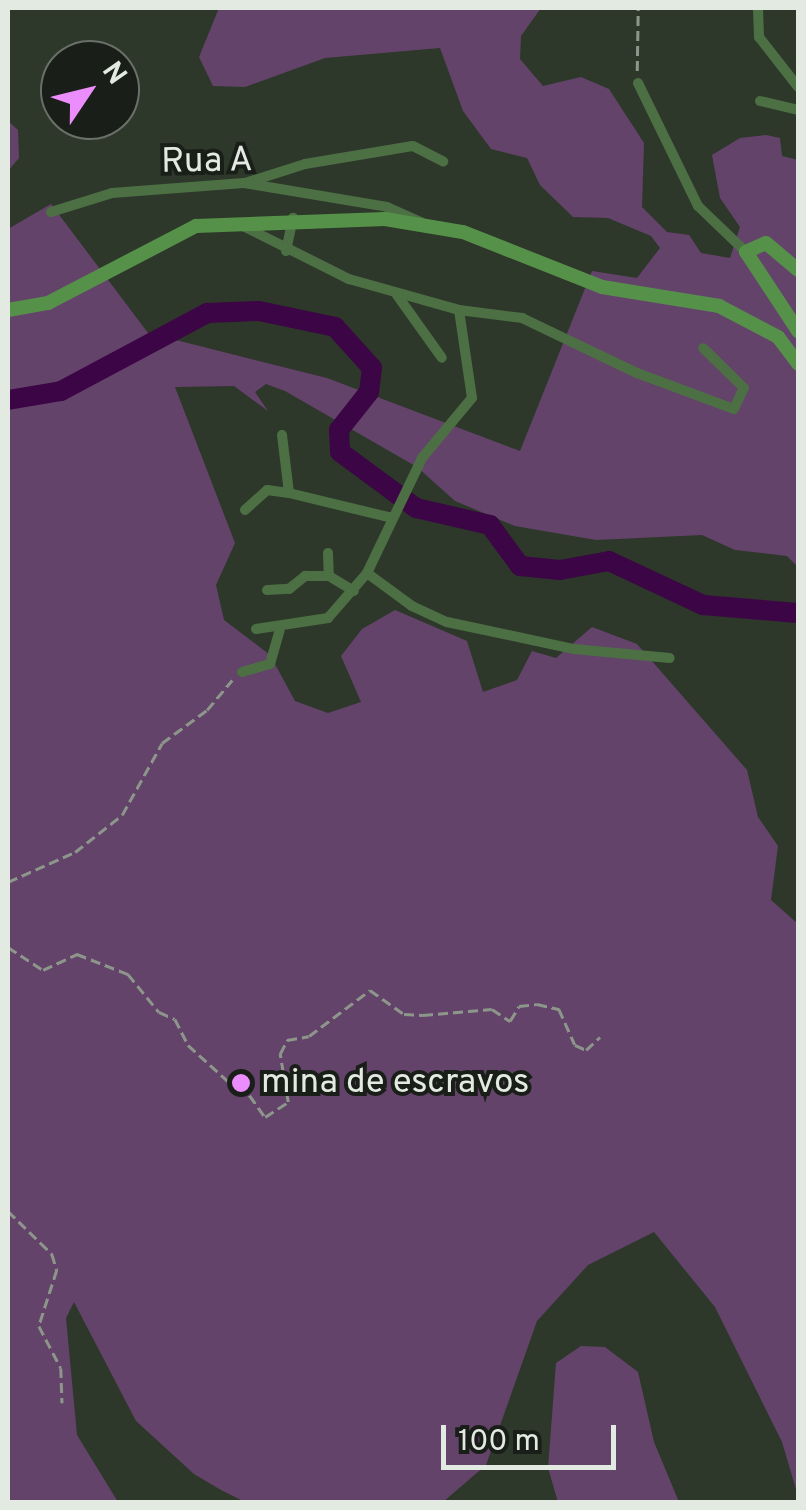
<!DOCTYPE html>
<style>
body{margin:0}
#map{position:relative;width:806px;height:1510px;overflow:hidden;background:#2d382a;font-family:Overpass,sans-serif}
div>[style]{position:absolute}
.green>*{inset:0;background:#64436a}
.river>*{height:20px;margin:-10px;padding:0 10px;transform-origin:10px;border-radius:10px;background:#3c0545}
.path>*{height:2.5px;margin-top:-1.25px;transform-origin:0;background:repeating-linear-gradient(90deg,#8c968a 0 10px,transparent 0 15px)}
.minor>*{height:10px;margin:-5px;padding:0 5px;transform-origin:5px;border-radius:5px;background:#4c7044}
.secondary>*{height:14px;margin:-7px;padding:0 7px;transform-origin:7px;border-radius:7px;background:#56914a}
.dots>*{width:28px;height:28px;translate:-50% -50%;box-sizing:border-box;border:5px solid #191e18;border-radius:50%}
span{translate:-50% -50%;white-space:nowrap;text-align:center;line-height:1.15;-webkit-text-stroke:8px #191e18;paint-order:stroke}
.street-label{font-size:35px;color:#e2eae1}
.poi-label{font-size:35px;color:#e2eae1}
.left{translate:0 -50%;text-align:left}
.frame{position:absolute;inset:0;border:10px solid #e2eae1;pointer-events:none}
.north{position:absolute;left:40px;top:40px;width:100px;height:100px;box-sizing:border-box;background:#191e18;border:2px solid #697068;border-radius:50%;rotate:55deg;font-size:28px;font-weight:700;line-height:40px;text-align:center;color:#e2eae1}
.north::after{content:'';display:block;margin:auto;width:35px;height:45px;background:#eb8dfc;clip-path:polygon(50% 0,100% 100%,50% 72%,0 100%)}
.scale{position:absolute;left:441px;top:1425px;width:175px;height:45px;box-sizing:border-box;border:5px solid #e2eae1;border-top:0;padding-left:12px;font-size:30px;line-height:35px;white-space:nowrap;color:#e2eae1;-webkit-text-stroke:8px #191e18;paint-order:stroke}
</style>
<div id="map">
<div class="green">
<div style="clip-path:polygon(219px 8px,541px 8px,521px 36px,520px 59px,543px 86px,581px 77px,609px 89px,644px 143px,642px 207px,667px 232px,689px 235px,701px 253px,730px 258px,740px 227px,720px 198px,712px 155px,740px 138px,766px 135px,780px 138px,782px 156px,798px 160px,798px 567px,787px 556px,735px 550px,702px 535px,596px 540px,515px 526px,455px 501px,417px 467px,285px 391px,266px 384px,255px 392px,268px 411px,234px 386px,175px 387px,235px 543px,216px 585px,224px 620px,270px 655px,295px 701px,328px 713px,361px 702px,341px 656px,362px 629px,395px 610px,467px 641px,483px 692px,517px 680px,532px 651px,556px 658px,592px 627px,637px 644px,747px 770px,758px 817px,778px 846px,771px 900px,798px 924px,798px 1496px,782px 1442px,715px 1307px,654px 1232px,588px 1265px,537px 1321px,486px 1465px,443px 1502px,245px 1502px,221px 1490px,194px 1474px,136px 1421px,74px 1302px,66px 1318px,77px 1435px,118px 1502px,8px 1502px,8px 229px,51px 204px,148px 333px,327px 378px,520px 451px,592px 271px,637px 278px,660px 248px,651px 236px,608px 218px,573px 217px,540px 185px,527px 158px,491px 149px,463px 111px,440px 48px,325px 58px,245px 87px,213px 86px,199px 57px)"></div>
<div style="clip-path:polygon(8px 121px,18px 130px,19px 158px,8px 171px)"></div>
<div style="clip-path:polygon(581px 1346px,605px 1347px,638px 1372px,654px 1442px,679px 1502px,558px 1502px,548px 1468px,556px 1363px)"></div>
</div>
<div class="river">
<div style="left:8px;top:400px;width:54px;rotate:-9.6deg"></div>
<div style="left:61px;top:391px;width:166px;rotate:-28.1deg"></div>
<div style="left:207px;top:313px;width:52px;rotate:-2.2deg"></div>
<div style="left:259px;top:311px;width:78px;rotate:11.9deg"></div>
<div style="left:335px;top:327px;width:55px;rotate:47.9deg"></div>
<div style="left:372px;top:368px;width:24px;rotate:97deg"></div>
<div style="left:369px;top:392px;width:48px;rotate:128.3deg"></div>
<div style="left:339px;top:430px;width:22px;rotate:87deg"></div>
<div style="left:340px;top:452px;width:94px;rotate:36.4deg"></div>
<div style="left:416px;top:508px;width:76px;rotate:12.9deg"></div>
<div style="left:490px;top:525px;width:51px;rotate:53.8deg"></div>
<div style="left:520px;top:566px;width:40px;rotate:5.7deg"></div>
<div style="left:560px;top:570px;width:50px;rotate:-10.4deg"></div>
<div style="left:609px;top:561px;width:104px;rotate:25.1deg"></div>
<div style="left:703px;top:605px;width:95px;rotate:4.8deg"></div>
</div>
<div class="path">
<div style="left:637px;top:71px;width:63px;rotate:-89.1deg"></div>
<div style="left:8px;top:882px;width:73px;rotate:-24.1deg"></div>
<div style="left:75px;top:852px;width:60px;rotate:-38.2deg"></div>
<div style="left:122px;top:815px;width:82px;rotate:-60.9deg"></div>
<div style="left:162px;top:743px;width:56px;rotate:-36.3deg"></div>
<div style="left:207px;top:710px;width:39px;rotate:-50deg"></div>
<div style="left:8px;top:947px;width:42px;rotate:33.3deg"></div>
<div style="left:43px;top:970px;width:38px;rotate:-25deg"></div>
<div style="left:77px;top:954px;width:55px;rotate:21.4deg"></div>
<div style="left:128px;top:974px;width:49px;rotate:50.8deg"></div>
<div style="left:159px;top:1012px;width:17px;rotate:24deg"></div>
<div style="left:175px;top:1019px;width:29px;rotate:63deg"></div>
<div style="left:188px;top:1045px;width:54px;rotate:42deg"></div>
<div style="left:228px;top:1081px;width:13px;rotate:9deg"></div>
<div style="left:241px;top:1083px;width:42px;rotate:54.8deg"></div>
<div style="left:265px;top:1117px;width:27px;rotate:-33deg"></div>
<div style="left:288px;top:1102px;width:49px;rotate:-99.5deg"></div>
<div style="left:280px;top:1054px;width:16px;rotate:-63deg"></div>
<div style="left:287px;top:1040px;width:22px;rotate:-10deg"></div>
<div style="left:309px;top:1036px;width:76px;rotate:-37deg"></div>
<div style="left:370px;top:990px;width:42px;rotate:35.2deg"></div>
<div style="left:404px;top:1014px;width:19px;rotate:3deg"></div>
<div style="left:423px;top:1015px;width:69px;rotate:-5deg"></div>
<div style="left:492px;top:1009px;width:22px;rotate:34deg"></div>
<div style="left:510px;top:1021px;width:17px;rotate:-59deg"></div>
<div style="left:519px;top:1006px;width:18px;rotate:-6deg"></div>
<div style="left:537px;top:1004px;width:23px;rotate:13deg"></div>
<div style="left:559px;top:1009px;width:39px;rotate:66deg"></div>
<div style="left:575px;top:1045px;width:12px;rotate:24deg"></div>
<div style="left:586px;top:1050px;width:19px;rotate:-43deg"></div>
<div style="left:8px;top:1211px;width:62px;rotate:44.3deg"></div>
<div style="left:52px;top:1254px;width:17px;rotate:73deg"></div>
<div style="left:57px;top:1270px;width:59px;rotate:107.8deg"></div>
<div style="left:39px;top:1326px;width:47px;rotate:62.4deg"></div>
<div style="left:61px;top:1368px;width:35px;rotate:88deg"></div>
</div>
<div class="minor">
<div style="left:758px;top:8px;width:29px;rotate:88deg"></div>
<div style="left:759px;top:37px;width:63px;rotate:52deg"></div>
<div style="left:638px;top:83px;width:137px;rotate:64deg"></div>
<div style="left:698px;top:206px;width:66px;rotate:43.8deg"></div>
<div style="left:760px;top:101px;width:39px;rotate:13deg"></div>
<div style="left:245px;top:183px;width:63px;rotate:-17.6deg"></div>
<div style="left:305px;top:164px;width:109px;rotate:-9.5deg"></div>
<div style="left:413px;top:146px;width:34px;rotate:27deg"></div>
<div style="left:51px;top:212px;width:64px;rotate:-17.3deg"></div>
<div style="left:112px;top:193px;width:132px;rotate:-4.3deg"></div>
<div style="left:244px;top:183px;width:145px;rotate:9.5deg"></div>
<div style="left:387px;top:207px;width:37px;rotate:24deg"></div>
<div style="left:241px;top:225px;width:121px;rotate:26.6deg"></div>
<div style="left:349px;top:279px;width:114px;rotate:15.7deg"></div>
<div style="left:459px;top:310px;width:64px;rotate:7.2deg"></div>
<div style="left:522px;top:318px;width:127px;rotate:25.6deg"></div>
<div style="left:637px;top:373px;width:103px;rotate:20.4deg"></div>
<div style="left:734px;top:409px;width:23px;rotate:-65deg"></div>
<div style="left:744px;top:388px;width:57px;rotate:-135.7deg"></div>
<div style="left:286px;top:251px;width:34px;rotate:-78deg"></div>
<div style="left:397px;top:295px;width:77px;rotate:54.5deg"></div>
<div style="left:282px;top:435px;width:58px;rotate:83.1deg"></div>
<div style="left:289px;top:493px;width:106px;rotate:13.6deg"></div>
<div style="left:245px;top:510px;width:30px;rotate:-42deg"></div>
<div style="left:267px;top:490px;width:22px;rotate:8deg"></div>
<div style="left:328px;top:553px;width:23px;rotate:88deg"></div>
<div style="left:329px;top:576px;width:29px;rotate:31deg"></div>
<div style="left:367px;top:573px;width:56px;rotate:36.3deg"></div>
<div style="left:412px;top:606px;width:38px;rotate:25deg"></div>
<div style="left:447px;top:622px;width:130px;rotate:12deg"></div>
<div style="left:574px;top:649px;width:96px;rotate:5.4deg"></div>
<div style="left:267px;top:590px;width:22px;rotate:-3deg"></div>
<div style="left:289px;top:589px;width:21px;rotate:-39deg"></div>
<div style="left:305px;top:576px;width:24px"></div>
<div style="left:256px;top:629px;width:73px;rotate:-8.7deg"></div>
<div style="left:328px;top:618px;width:60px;rotate:-49.1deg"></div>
<div style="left:367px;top:573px;width:127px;rotate:-64.4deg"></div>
<div style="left:422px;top:458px;width:78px;rotate:-50.2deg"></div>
<div style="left:472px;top:398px;width:89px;rotate:-98.4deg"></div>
<div style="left:242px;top:672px;width:29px;rotate:-16deg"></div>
<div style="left:270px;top:664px;width:35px;rotate:-74deg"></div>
</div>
<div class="secondary">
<div style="left:798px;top:270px;width:42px;rotate:-139.8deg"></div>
<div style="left:766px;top:243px;width:22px;rotate:156deg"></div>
<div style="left:746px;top:252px;width:95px;rotate:56.6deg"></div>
<div style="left:8px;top:310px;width:41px;rotate:-9.9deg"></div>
<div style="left:48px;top:303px;width:167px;rotate:-27.5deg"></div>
<div style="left:196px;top:226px;width:189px;rotate:-2.1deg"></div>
<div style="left:385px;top:219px;width:79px;rotate:9.5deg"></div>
<div style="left:463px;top:232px;width:149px;rotate:21.6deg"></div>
<div style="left:602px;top:287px;width:119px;rotate:9.2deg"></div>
<div style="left:719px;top:306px;width:67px;rotate:27.7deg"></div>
<div style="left:778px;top:337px;width:34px;rotate:53deg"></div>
</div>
<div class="dots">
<div style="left:241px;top:1083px;background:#eb8dfc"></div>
</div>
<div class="street-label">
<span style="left:207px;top:162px;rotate:-1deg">Rua A</span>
</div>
<div class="poi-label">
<span class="left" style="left:261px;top:1083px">mina de escravos</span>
</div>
<div class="frame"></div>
<div class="north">N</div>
<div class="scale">100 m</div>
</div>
